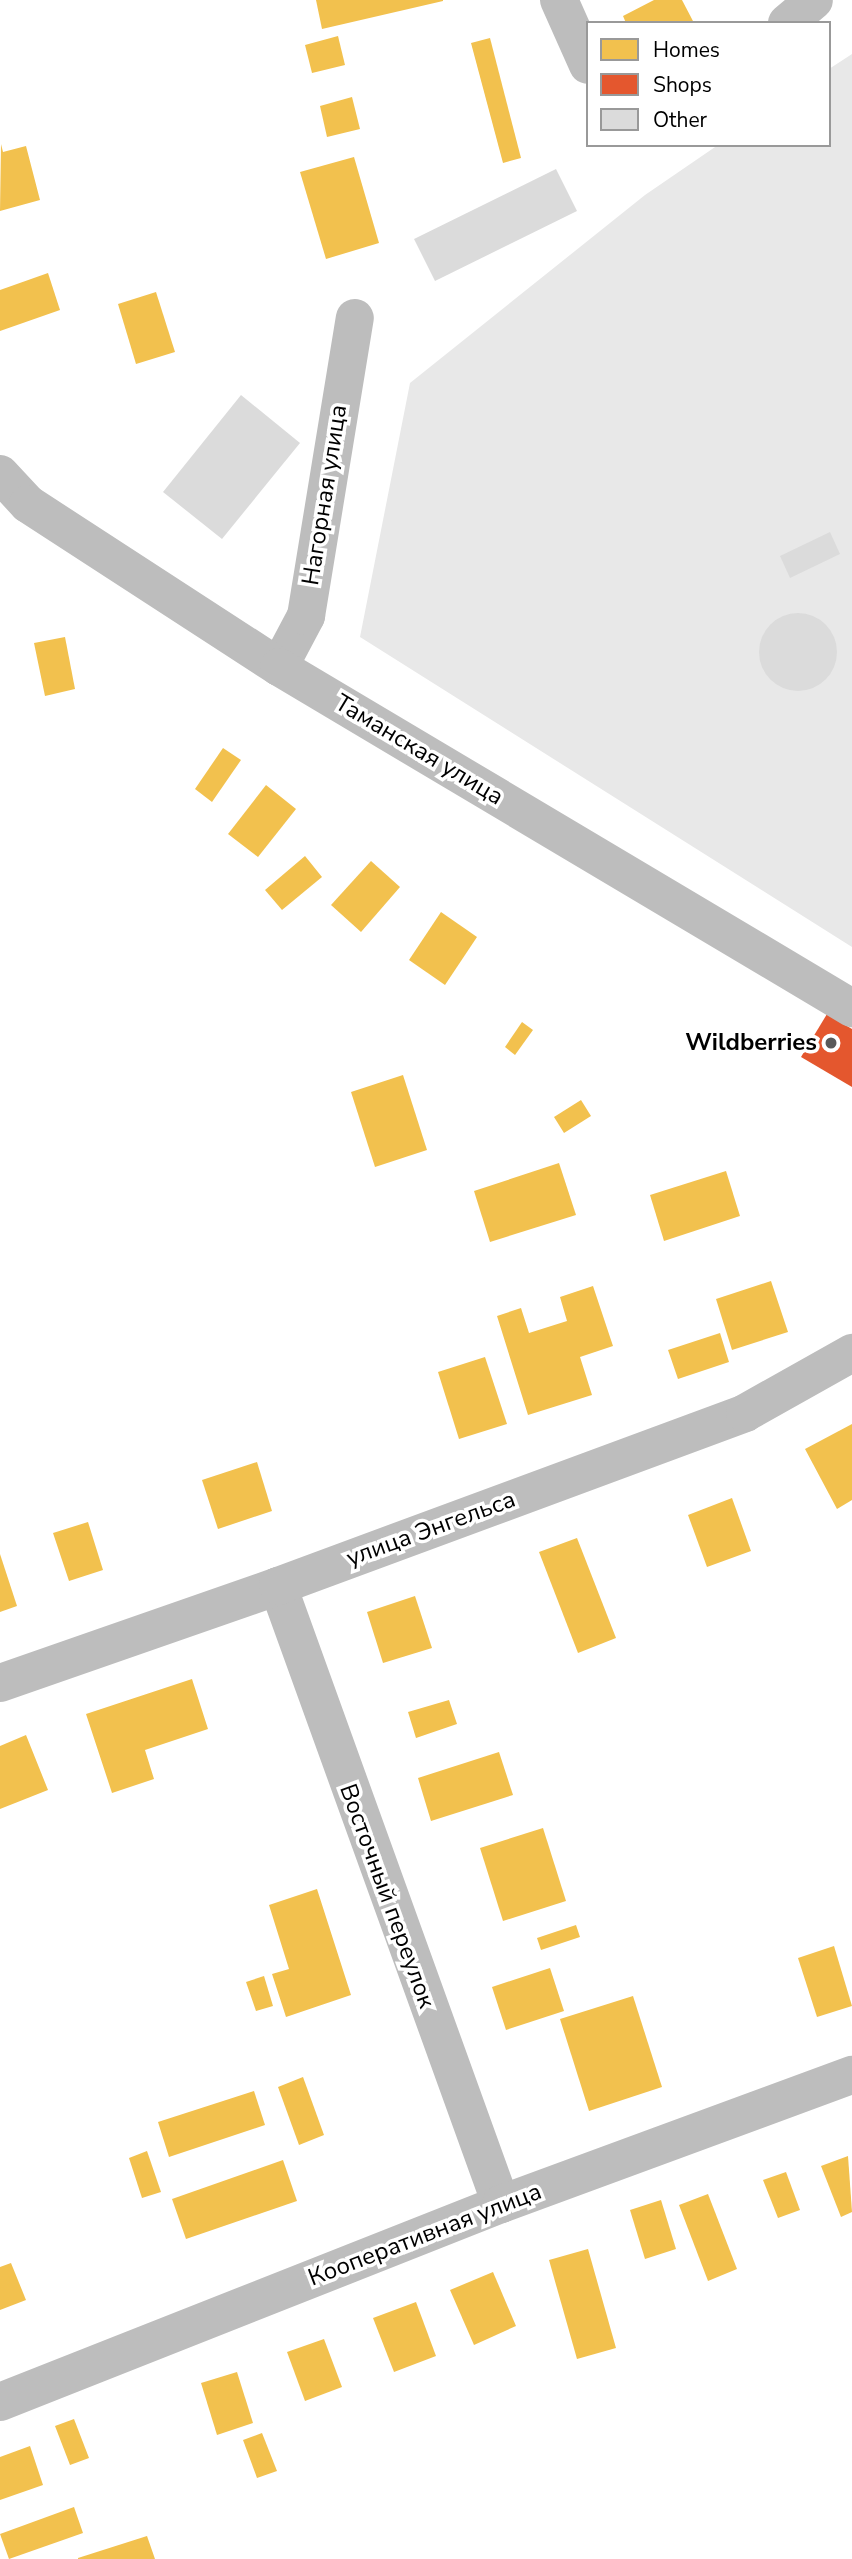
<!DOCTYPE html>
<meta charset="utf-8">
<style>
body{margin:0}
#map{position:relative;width:852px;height:2559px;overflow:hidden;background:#fff;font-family:"Nunito Sans",sans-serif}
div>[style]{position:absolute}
.green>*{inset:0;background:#e8e8e8}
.homes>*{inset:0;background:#f2c14e}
.shops>*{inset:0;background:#e4572e}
.building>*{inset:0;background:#dbdbdb}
.round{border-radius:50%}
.minor>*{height:38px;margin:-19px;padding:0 19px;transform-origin:19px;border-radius:19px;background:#bdbdbd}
.tertiary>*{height:38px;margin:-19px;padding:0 19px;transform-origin:19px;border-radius:19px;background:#bdbdbd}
.dots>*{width:19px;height:19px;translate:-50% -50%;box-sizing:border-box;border:4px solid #fff;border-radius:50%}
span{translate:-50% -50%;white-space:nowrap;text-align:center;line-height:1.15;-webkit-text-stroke:7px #fff;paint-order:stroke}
.street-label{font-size:24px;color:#000}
.poi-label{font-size:24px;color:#000;font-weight:700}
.right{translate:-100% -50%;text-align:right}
.legend{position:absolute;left:586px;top:21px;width:245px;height:126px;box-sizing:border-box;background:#fff;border:2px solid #999;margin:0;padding:9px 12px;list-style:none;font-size:21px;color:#000}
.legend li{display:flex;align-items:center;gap:14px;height:35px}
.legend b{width:35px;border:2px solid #999}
</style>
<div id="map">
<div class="green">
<div style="clip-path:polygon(852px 54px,852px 947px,360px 637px,410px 383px,645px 195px,718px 145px,829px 145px,829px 69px)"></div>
</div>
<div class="homes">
<div style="clip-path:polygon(316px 0,443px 0,443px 1px,322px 29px)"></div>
<div style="clip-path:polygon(654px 0,682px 0,694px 23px,626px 23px,623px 16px)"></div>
<div style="clip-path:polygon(338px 36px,345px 65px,312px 73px,305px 45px)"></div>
<div style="clip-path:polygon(490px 38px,521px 158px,503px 163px,471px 43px)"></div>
<div style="clip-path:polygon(352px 97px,360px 129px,327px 137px,320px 106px)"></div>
<div style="clip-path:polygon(1px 144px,3px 152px,26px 146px,40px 200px,0 211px)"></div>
<div style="clip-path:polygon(354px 157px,379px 243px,326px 259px,300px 172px)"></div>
<div style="clip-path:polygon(48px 273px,60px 310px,0 331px,0 290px)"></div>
<div style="clip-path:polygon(156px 292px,175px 352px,136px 364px,118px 304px)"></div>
<div style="clip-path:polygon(65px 637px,75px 689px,45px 696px,34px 643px)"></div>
<div style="clip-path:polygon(223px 748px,241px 760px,212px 802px,195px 789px)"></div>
<div style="clip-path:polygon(266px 785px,296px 809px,258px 857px,228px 834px)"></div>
<div style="clip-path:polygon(305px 856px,322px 877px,282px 910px,265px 890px)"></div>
<div style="clip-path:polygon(371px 861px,400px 887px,361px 932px,331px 905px)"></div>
<div style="clip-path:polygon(441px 912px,477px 937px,445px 985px,409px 960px)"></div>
<div style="clip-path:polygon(522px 1022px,533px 1030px,515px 1055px,505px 1047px)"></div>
<div style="clip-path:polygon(403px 1075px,427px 1150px,375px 1167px,351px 1092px)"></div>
<div style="clip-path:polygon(581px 1100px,591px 1116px,564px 1133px,554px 1117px)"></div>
<div style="clip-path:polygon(559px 1163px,576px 1215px,490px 1242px,474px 1191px)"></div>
<div style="clip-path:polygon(726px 1171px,740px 1216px,664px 1241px,650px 1195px)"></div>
<div style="clip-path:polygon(771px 1281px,788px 1332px,732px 1350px,716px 1299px)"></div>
<div style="clip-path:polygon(593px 1286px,613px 1346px,580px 1357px,592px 1395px,528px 1415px,497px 1316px,521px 1308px,529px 1333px,567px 1321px,560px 1297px)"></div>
<div style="clip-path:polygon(720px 1333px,729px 1362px,678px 1379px,668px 1350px)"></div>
<div style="clip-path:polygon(485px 1357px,507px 1424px,459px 1439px,438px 1372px)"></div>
<div style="clip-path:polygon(852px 1424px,852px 1500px,837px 1509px,805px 1449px)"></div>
<div style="clip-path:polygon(257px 1462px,272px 1511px,218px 1529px,202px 1480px)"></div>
<div style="clip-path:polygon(732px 1498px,751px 1551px,707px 1567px,688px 1515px)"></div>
<div style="clip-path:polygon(88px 1522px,103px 1570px,69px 1581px,53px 1533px)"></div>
<div style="clip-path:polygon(577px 1538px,616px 1638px,578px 1653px,539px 1552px)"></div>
<div style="clip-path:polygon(0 1554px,17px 1606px,0 1612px)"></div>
<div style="clip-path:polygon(415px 1596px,432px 1648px,383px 1663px,367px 1612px)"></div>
<div style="clip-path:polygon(192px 1679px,208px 1729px,145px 1750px,154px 1779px,112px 1793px,86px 1714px)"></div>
<div style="clip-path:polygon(449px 1700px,457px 1724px,416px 1738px,408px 1712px)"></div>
<div style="clip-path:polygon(26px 1735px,48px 1790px,0 1809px,0 1746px)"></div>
<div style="clip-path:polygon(499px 1752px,513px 1795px,431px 1821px,418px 1778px)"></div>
<div style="clip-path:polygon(543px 1828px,566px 1901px,503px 1921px,480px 1848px)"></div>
<div style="clip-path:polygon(317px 1889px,351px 1995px,286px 2017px,272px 1974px,289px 1969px,269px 1905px)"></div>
<div style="clip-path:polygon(576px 1925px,580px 1937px,541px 1950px,537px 1938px)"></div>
<div style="clip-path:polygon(834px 1946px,852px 2006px,817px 2017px,798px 1958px)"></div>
<div style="clip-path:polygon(550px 1968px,564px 2011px,506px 2030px,492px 1987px)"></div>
<div style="clip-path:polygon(264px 1976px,273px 2006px,256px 2011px,246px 1982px)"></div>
<div style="clip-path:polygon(633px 1996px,662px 2087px,589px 2111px,560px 2019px)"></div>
<div style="clip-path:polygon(303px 2077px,324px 2135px,299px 2145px,278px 2087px)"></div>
<div style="clip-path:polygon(254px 2091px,265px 2125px,169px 2157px,158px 2122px)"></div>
<div style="clip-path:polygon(147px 2151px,161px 2192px,142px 2198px,129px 2158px)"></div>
<div style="clip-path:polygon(848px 2156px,852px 2212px,841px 2217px,821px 2166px)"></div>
<div style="clip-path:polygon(283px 2160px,297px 2201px,186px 2239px,172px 2199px)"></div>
<div style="clip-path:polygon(786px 2172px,800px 2210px,778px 2218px,763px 2180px)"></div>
<div style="clip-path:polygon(708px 2194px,737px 2269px,708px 2281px,679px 2205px)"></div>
<div style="clip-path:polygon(661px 2200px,676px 2249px,645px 2259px,630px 2210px)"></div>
<div style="clip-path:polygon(588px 2249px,616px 2348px,577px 2359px,549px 2260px)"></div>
<div style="clip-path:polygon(11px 2263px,26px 2300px,0 2310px,0 2267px)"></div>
<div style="clip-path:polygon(493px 2272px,516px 2326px,474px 2345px,450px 2290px)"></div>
<div style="clip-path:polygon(416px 2302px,436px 2356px,394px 2372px,373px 2318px)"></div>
<div style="clip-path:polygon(324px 2339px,342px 2387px,305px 2401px,287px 2352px)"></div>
<div style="clip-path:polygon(237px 2372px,253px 2423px,217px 2435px,201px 2383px)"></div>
<div style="clip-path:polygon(74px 2419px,89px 2458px,70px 2465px,55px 2426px)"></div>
<div style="clip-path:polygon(262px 2433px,277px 2471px,257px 2478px,243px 2440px)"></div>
<div style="clip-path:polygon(30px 2446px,43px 2485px,0 2500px,0 2457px)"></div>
<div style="clip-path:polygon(74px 2507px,83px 2533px,9px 2559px,0 2534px)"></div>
<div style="clip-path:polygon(147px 2536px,155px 2559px,78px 2559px,78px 2558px)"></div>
</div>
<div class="shops">
<div style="clip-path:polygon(827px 1014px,852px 1029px,852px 1087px,801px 1057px)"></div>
</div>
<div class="building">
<div style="clip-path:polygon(556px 169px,577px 211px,435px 281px,414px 239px)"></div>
<div style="clip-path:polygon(241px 395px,300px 443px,222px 539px,163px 492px)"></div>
<div style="clip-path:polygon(830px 532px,840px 554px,790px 578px,780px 556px)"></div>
<div class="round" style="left:759px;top:613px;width:78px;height:78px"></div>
</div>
<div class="minor">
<div style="left:559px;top:0;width:71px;rotate:66deg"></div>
<div style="left:787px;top:23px;width:35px;rotate:-40deg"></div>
<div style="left:279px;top:667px;width:58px;rotate:-62.1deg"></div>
<div style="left:306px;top:616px;width:302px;rotate:-80.7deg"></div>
<div style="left:278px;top:1586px;width:657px;rotate:70.16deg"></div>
<div style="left:0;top:1683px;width:294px;rotate:-19.2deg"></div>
<div style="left:278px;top:1586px;width:498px;rotate:-20.3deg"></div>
<div style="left:745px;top:1413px;width:123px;rotate:-29.3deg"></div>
<div style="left:0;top:2402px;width:539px;rotate:-21.56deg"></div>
<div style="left:501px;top:2204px;width:374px;rotate:-20.2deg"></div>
</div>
<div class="tertiary">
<div style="left:0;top:474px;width:41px;rotate:47deg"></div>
<div style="left:28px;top:504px;width:299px;rotate:33deg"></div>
<div style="left:279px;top:667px;width:667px;rotate:30.76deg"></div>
</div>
<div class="dots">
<div style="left:831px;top:1043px;background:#595959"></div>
</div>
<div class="street-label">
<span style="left:325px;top:495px;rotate:-81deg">Нагорная улица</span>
<span style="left:419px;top:750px;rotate:31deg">Таманская улица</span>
<span style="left:431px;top:1529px;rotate:-20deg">улица Энгельса</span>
<span style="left:387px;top:1896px;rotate:70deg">Восточный переулок</span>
<span style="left:425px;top:2235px;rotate:-21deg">Кооперативная улица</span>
</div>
<div class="poi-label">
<span class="right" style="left:817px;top:1043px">Wildberries</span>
</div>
<ul class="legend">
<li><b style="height:19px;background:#f2c14e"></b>Homes</li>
<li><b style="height:19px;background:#e4572e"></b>Shops</li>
<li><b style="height:19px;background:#dbdbdb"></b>Other</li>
</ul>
</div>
